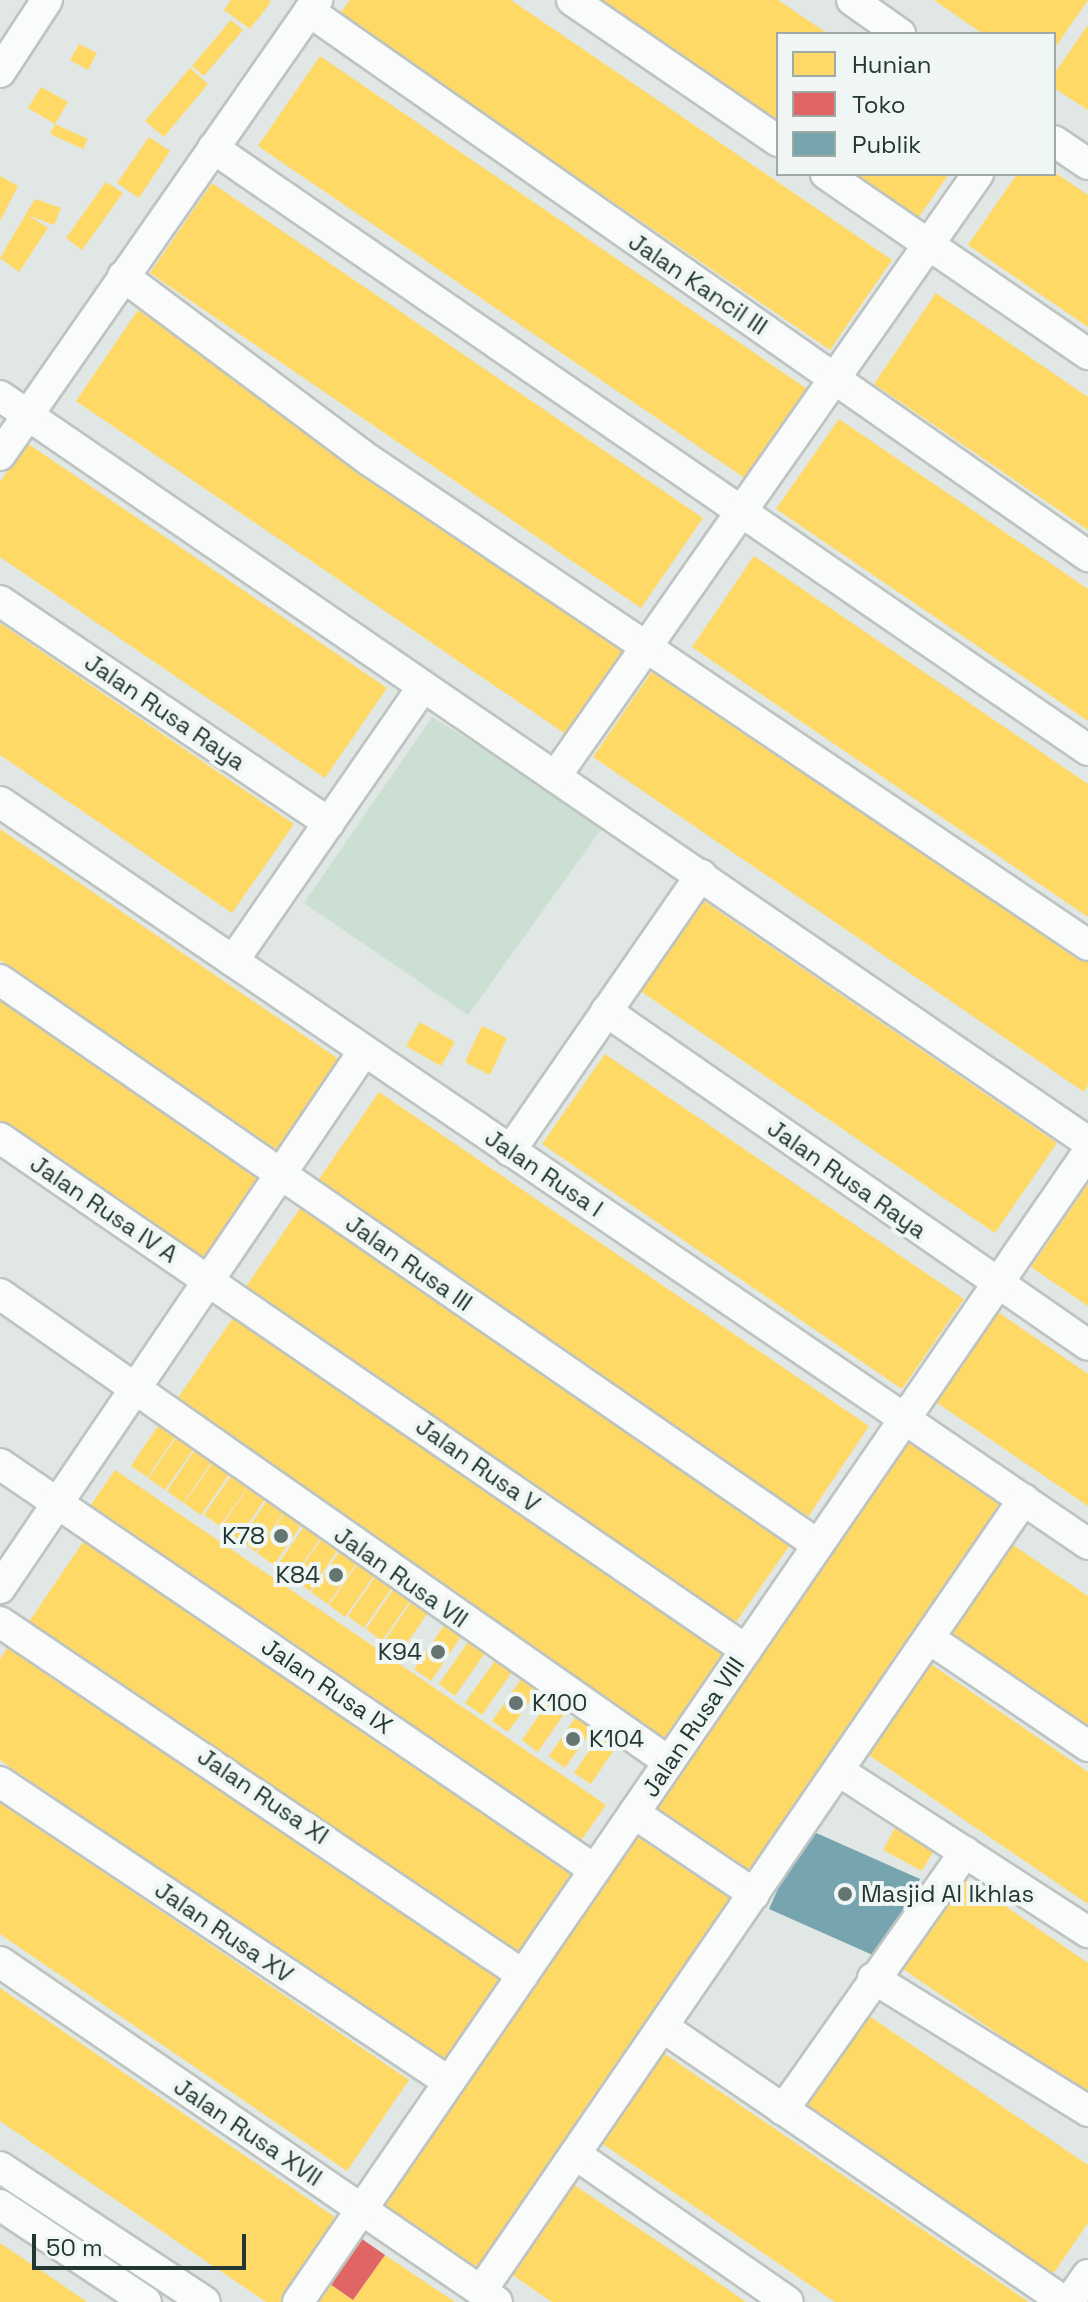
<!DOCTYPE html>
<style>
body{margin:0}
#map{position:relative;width:1088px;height:2302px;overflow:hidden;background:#e1e7e4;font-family:"Space Grotesk",sans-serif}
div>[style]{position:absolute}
.green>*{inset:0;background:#cbdfd2}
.homes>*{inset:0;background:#ffd966}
.shops>*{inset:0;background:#e06666}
.public>*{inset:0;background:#76a5af}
.roads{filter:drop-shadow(2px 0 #bec4c1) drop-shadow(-2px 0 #bec4c1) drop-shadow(0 2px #bec4c1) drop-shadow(0 -2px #bec4c1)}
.minor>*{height:30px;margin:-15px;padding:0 15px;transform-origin:15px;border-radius:15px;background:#fafbfb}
.dots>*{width:22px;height:22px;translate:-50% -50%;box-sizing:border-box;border:4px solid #eff6f3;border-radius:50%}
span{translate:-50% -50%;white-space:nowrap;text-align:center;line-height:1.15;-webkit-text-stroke:8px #eff6f3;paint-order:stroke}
.street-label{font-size:24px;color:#223733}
.poi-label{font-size:24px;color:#223733}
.right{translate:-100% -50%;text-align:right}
.left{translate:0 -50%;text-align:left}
.legend{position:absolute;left:776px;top:32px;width:280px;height:144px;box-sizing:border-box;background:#eff6f3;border:2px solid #9daaa6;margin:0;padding:10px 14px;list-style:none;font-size:24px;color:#223733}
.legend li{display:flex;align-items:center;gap:16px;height:40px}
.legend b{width:40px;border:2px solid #9daaa6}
.scale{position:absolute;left:32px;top:2234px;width:214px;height:36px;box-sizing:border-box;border:4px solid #223733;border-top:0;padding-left:10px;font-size:24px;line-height:28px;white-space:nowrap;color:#223733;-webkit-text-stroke:6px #eff6f3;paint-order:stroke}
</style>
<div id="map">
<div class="green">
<div style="clip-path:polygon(432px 717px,605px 824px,468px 1015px,304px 903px)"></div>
</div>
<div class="homes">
<div style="clip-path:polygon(231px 0,269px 0,271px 2px,250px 29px,224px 10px)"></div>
<div style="clip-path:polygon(350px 0,511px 0,892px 260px,830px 350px,339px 15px)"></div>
<div style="clip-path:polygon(584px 0,778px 0,828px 34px,778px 34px,778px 132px)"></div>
<div style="clip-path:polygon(934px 0,1088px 0,1054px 49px,1054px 34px,983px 34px)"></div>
<div style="clip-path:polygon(231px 20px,243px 30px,204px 76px,192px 66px)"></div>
<div style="clip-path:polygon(1088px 25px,1088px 110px,1054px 88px,1054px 74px)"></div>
<div style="clip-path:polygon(79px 44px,97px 53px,88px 70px,70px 60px)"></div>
<div style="clip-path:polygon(320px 56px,810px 391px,749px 481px,258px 146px)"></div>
<div style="clip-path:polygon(190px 68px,208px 84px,164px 137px,145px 121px)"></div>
<div style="clip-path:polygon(41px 87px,68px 102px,55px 124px,28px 108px)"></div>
<div style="clip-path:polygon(55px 124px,88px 139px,83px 149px,50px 134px)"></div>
<div style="clip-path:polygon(149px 137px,170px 151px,139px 198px,117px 183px)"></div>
<div style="clip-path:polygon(1054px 172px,1088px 195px,1088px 327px,968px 245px,1017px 174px)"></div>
<div style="clip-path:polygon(839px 174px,949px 174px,914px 224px)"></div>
<div style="clip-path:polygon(0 176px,18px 186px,0 221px)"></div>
<div style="clip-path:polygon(106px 182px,123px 193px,82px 250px,66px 238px)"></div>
<div style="clip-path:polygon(212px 183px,703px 518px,641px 608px,150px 273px)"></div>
<div style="clip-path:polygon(35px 199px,61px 208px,54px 225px,28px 215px,48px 228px,19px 272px,0 258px)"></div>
<div style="clip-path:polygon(936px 293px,1088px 397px,1088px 530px,874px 384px)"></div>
<div style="clip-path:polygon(138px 310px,628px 645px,567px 735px,76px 401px)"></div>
<div style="clip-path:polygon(839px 419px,1088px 589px,1088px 721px,776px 509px)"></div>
<div style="clip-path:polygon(27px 443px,387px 688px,325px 778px,0 557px,0 482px)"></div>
<div style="clip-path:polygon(754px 556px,1088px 784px,1088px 917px,692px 647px)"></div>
<div style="clip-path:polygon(0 623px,294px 824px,232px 913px,0 755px)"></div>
<div style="clip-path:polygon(655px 667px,1088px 962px,1088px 1085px,1084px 1092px,593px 757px)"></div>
<div style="clip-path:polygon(0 829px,340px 1060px,277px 1150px,0 960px)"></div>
<div style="clip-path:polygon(698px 897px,1057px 1143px,995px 1233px,636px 988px)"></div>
<div style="clip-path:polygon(0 995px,270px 1179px,208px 1269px,0 1127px)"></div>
<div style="clip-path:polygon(420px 1022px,455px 1042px,441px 1066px,406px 1046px)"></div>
<div style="clip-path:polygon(482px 1026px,507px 1038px,490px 1075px,465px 1062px)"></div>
<div style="clip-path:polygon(605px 1054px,964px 1299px,902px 1389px,542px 1144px)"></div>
<div style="clip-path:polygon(379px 1092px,869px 1426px,808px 1517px,317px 1182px)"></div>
<div style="clip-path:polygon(1088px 1184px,1088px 1306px,1031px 1267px)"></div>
<div style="clip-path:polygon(303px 1204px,794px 1539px,732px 1628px,241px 1294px)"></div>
<div style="clip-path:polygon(992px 1308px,1088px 1374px,1088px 1506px,930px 1398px)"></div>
<div style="clip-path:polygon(233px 1318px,724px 1653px,662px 1743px,171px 1408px)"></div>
<div style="clip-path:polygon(162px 1420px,179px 1432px,147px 1477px,131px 1466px)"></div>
<div style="clip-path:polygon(907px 1424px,1015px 1497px,751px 1882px,643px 1809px)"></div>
<div style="clip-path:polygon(180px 1433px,197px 1444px,165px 1490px,148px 1478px)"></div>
<div style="clip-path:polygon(198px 1445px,215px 1457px,183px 1503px,167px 1491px)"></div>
<div style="clip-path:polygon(216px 1458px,233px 1469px,201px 1515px,184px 1503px)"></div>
<div style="clip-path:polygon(115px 1470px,606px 1805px,575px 1849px,84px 1515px)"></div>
<div style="clip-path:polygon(235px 1470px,252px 1481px,220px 1526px,204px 1515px)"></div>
<div style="clip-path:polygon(252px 1482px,269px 1493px,238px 1539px,221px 1527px)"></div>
<div style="clip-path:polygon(271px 1495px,288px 1506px,256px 1552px,240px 1540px)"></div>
<div style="clip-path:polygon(288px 1508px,305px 1519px,274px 1565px,257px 1553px)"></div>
<div style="clip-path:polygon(307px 1522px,324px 1533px,292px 1578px,276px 1567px)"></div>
<div style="clip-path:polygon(325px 1534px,341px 1545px,310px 1591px,293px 1579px)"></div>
<div style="clip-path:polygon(88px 1535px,579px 1870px,517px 1960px,26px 1626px)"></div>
<div style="clip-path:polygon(1013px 1545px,1088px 1596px,1088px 1729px,950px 1635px)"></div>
<div style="clip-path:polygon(343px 1547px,360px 1558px,328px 1604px,311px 1592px)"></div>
<div style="clip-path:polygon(361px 1559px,377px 1571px,345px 1617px,329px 1605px)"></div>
<div style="clip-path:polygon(379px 1571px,396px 1582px,364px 1628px,348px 1616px)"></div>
<div style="clip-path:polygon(397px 1584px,414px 1595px,382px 1641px,366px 1629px)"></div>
<div style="clip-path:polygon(415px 1596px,432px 1607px,400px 1653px,384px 1642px)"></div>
<div style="clip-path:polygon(445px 1624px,462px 1635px,431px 1681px,414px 1669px)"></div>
<div style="clip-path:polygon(14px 1638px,505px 1973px,443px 2063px,0 1760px,0 1659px)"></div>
<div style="clip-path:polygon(470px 1639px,487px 1650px,455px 1696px,439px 1684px)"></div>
<div style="clip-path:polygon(497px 1658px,514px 1669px,482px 1715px,465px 1703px)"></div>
<div style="clip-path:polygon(928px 1662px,1088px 1772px,1088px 1904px,866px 1753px)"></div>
<div style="clip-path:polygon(524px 1675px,541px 1686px,508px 1732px,492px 1721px)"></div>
<div style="clip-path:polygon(553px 1695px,570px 1705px,538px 1752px,522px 1740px)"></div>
<div style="clip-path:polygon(580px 1711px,597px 1722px,565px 1768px,549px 1756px)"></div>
<div style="clip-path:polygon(605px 1728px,622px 1738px,591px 1784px,574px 1773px)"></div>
<div style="clip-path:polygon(0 1802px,409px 2080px,347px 2171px,0 1934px)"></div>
<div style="clip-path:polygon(637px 1819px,744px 1892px,481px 2277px,373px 2204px)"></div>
<div style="clip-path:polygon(897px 1824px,937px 1845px,922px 1871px,883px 1850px)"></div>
<div style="clip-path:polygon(963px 1877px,1088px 1963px,1088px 2095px,900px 1967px)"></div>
<div style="clip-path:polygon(0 1988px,342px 2222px,286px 2302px,266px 2302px,0 2121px)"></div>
<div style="clip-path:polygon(856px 2007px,1088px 2165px,1088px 2223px,1053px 2274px,794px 2097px)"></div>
<div style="clip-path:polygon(662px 2052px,1029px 2302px,835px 2302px,600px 2142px)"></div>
<div style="clip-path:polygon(573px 2184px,684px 2259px,746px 2302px,552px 2302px,511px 2274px)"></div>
<div style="clip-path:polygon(0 2243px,58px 2282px,87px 2302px,0 2302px)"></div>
<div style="clip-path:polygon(385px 2255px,431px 2286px,455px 2302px,318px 2302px,330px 2284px,353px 2300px)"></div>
</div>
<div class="shops">
<div style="clip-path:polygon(362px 2239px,385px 2255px,353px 2300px,330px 2284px)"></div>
</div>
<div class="public">
<div style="clip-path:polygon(805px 1828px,920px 1879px,884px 1960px,769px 1909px)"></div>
</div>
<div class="roads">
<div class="minor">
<div style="left:572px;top:0;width:250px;rotate:34.4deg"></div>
<div style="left:852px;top:0;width:59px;rotate:35.3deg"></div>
<div style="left:309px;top:11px;width:951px;rotate:34.98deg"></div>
<div style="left:0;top:72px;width:86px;rotate:-56.9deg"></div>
<div style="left:1054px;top:141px;width:41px;rotate:34.1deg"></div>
<div style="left:213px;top:148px;width:1062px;rotate:34.53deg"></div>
<div style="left:826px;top:174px;width:318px;rotate:34.5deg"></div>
<div style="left:123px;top:276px;width:307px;rotate:36.8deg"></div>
<div style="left:369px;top:460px;width:867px;rotate:34deg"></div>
<div style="left:0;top:396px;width:1319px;rotate:34.44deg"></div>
<div style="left:0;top:455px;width:555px;rotate:-55.13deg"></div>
<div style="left:0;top:601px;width:397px;rotate:34deg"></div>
<div style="left:555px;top:777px;width:737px;rotate:-54.95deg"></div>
<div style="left:0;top:802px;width:1317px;rotate:34.29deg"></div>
<div style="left:233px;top:961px;width:333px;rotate:-55.3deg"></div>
<div style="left:0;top:980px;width:994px;rotate:34.63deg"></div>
<div style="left:606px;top:1011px;width:586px;rotate:34.72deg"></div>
<div style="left:0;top:1138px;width:905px;rotate:34.46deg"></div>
<div style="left:510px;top:1151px;width:336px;rotate:-55.3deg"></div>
<div style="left:0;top:1294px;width:816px;rotate:34.97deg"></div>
<div style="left:0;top:1464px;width:720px;rotate:34.31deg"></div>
<div style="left:0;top:1588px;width:649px;rotate:-55.87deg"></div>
<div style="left:0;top:1622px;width:631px;rotate:34.02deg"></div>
<div style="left:930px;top:1639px;width:191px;rotate:34.1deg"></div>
<div style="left:839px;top:1771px;width:297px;rotate:32.9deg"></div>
<div style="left:0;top:1782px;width:540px;rotate:33.75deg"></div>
<div style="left:634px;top:1813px;width:145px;rotate:34deg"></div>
<div style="left:0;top:1962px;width:602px;rotate:34.38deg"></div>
<div style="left:873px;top:1978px;width:253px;rotate:31.7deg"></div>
<div style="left:663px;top:2027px;width:486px;rotate:34.4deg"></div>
<div style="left:783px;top:2110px;width:316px;rotate:-54.8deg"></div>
<div style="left:575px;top:2154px;width:259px;rotate:34.8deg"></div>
<div style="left:0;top:2167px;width:245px;rotate:33.4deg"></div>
<div style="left:0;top:2205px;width:175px;rotate:33.6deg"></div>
<div style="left:481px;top:2291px;width:960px;rotate:-55.57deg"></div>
<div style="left:298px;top:2302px;width:1395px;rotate:-55.51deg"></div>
<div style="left:1069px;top:2302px;width:33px;rotate:-55deg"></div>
</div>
</div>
<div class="dots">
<div style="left:281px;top:1536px;background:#657571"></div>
<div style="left:336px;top:1575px;background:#657571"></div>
<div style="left:438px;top:1652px;background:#657571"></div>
<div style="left:516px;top:1703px;background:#657571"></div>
<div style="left:573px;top:1739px;background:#657571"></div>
<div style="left:845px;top:1894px;background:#657571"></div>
</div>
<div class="street-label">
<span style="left:698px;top:284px;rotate:34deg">Jalan Kancil III</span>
<span style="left:165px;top:712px;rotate:34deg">Jalan Rusa Raya</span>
<span style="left:544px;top:1173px;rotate:34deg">Jalan Rusa I</span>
<span style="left:847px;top:1179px;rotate:35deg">Jalan Rusa Raya</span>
<span style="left:104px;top:1209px;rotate:34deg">Jalan Rusa IV A</span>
<span style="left:409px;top:1263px;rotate:35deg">Jalan Rusa III</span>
<span style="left:478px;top:1465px;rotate:35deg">Jalan Rusa V</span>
<span style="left:401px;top:1577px;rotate:35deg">Jalan Rusa VII</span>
<span style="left:327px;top:1686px;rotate:34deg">Jalan Rusa IX</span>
<span style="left:693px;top:1727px;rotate:-56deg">Jalan Rusa VIII</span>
<span style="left:263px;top:1796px;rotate:34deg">Jalan Rusa XI</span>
<span style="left:224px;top:1932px;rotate:34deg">Jalan Rusa XV</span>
<span style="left:248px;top:2132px;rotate:34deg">Jalan Rusa XVII</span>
</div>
<div class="poi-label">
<span class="right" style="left:265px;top:1536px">K78</span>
<span class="right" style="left:320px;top:1575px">K84</span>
<span class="right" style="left:422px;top:1652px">K94</span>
<span class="left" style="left:532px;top:1703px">K100</span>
<span class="left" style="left:589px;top:1739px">K104</span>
<span class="left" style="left:861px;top:1894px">Masjid Al Ikhlas</span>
</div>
<ul class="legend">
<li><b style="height:22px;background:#ffd966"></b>Hunian</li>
<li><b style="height:22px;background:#e06666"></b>Toko</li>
<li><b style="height:22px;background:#76a5af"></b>Publik</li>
</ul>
<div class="scale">50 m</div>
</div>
